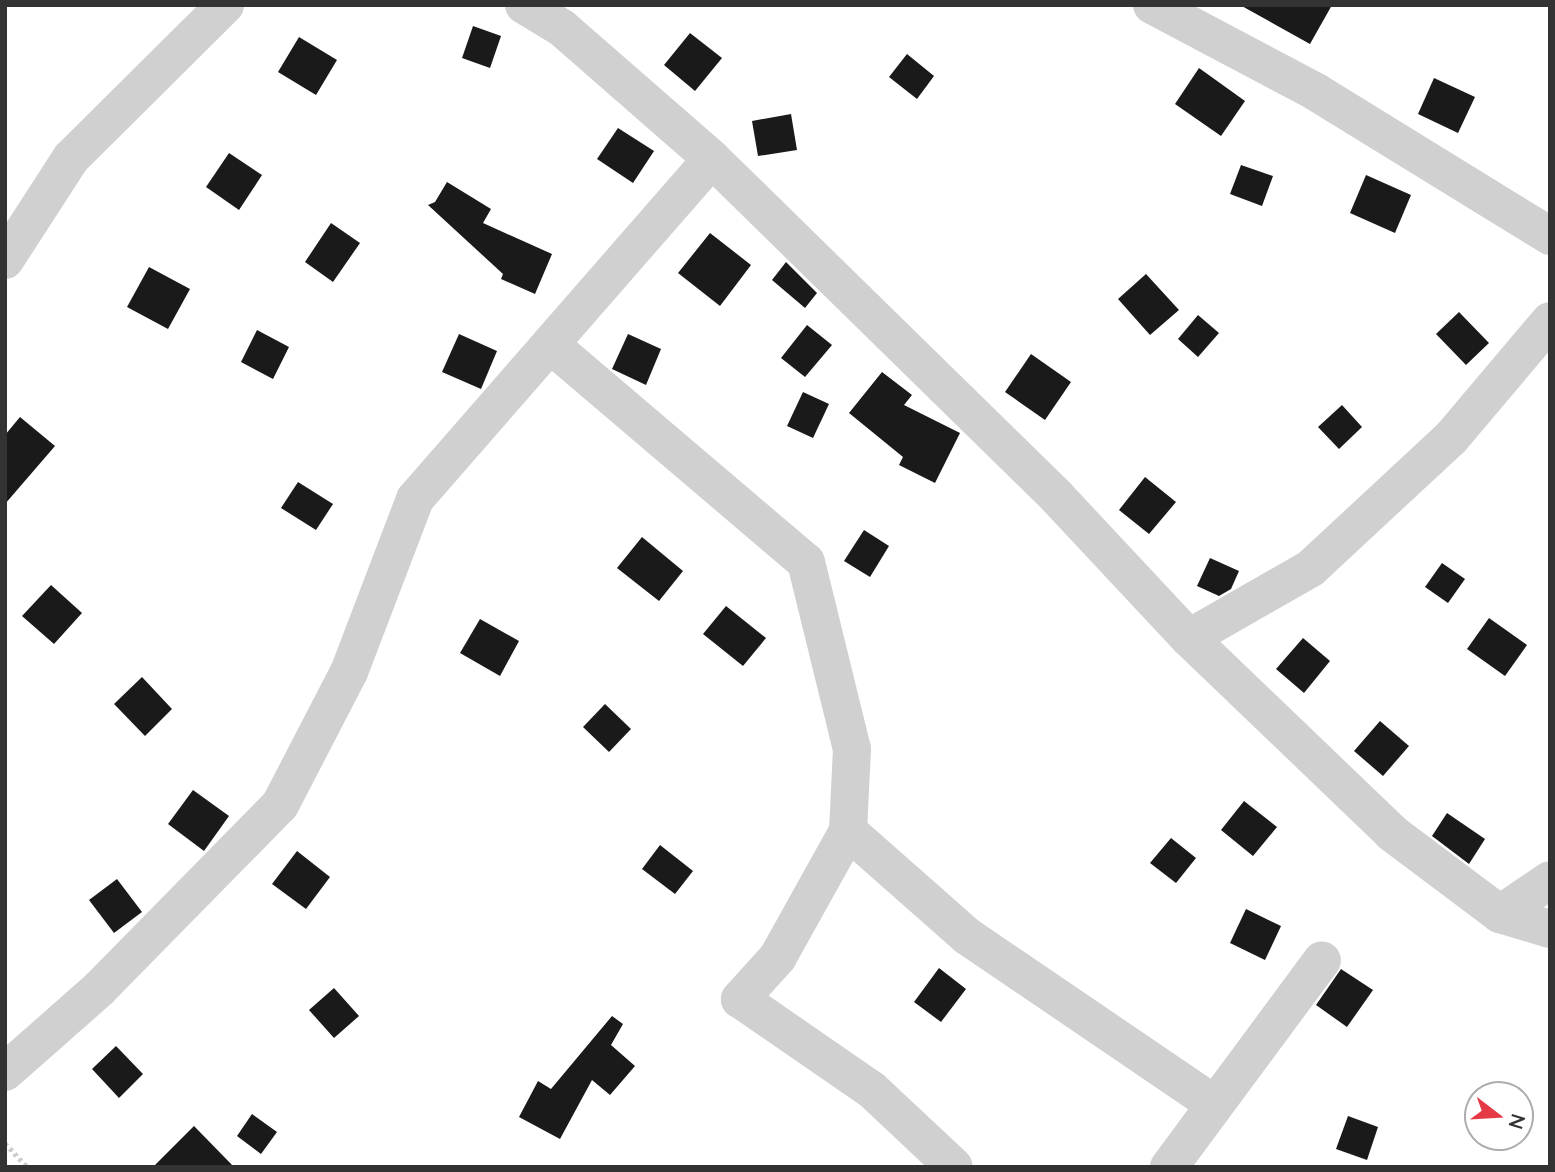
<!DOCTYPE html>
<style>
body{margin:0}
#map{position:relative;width:1555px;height:1172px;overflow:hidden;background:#fff;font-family:Lato,sans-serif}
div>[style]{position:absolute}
.building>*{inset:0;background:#1a1a1a}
.path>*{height:4.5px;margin-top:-2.25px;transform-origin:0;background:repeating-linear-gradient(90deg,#cdcdcd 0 3.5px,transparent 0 7px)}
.minor>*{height:38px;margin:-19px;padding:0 19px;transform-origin:19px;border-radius:19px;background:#d0d0d0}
span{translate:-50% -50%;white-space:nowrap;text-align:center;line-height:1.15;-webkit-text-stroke:7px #fff;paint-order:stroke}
.frame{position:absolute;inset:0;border:7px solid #333;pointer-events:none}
.north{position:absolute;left:1464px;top:1081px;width:70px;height:70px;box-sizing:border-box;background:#fff;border:2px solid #adadad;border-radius:50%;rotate:107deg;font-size:19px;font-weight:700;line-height:28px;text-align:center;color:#333}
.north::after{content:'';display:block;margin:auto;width:24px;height:32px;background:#e63946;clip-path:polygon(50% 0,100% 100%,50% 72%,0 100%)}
</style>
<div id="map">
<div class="building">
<div style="clip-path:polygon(1240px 5px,1332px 5px,1310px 44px)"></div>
<div style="clip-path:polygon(473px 26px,501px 36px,490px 68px,462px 58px)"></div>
<div style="clip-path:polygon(690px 33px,722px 58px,695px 91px,664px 65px)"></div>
<div style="clip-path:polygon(299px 37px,337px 60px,316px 95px,278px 72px)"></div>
<div style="clip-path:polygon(907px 54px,934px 76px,917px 99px,889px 77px)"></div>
<div style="clip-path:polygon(1199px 68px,1245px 101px,1221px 136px,1175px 104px)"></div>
<div style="clip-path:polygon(1434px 78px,1475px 97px,1458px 133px,1418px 114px)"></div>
<div style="clip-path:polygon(791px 114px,797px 150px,758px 156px,752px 121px)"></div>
<div style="clip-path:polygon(618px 128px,654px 151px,633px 183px,597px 159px)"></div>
<div style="clip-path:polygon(229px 153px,262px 175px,239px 210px,206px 187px)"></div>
<div style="clip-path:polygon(1241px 165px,1273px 176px,1262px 206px,1230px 194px)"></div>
<div style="clip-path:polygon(1366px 175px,1411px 195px,1395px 233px,1350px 213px)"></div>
<div style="clip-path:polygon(447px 182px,491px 209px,483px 223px,552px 254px,535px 294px,501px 279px,503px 274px,428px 205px,435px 202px)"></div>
<div style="clip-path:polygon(331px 223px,360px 243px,333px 282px,305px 262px)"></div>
<div style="clip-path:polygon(710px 233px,751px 265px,720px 306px,678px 273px)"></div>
<div style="clip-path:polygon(786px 262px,817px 293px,805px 308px,772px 280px)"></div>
<div style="clip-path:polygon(149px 267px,190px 289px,168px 329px,127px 307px)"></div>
<div style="clip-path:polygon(1146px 274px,1179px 310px,1150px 335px,1118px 299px)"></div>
<div style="clip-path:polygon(1459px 312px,1489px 343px,1466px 365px,1436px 334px)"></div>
<div style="clip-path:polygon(1198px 315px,1219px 333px,1198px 357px,1178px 339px)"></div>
<div style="clip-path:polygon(807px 325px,832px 345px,805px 377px,781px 358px)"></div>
<div style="clip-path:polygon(257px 330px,289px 347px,273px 379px,241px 362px)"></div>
<div style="clip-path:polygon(459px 334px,497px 351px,481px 389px,442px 372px)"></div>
<div style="clip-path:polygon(628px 334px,661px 349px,646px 385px,612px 369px)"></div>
<div style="clip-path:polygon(1031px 354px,1071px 382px,1045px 420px,1005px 392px)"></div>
<div style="clip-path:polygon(882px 372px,912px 395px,904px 405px,960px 433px,935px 483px,899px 465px,903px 457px,849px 413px)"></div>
<div style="clip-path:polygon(803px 392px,829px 404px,813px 438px,787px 426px)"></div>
<div style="clip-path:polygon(1342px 405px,1362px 427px,1339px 449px,1318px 427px)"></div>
<div style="clip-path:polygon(20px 417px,55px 446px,5px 504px,5px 435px)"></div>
<div style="clip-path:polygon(1145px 477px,1176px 502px,1149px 534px,1119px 510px)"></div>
<div style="clip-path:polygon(298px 482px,333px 504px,316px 530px,281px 508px)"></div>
<div style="clip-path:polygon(864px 530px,889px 546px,870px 577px,844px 561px)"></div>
<div style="clip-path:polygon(642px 537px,683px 571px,659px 601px,617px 568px)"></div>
<div style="clip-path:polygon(1210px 558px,1239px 571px,1231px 589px,1219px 596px,1197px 586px)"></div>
<div style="clip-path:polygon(1442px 563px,1465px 579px,1448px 603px,1425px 587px)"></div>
<div style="clip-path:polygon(51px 585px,82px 613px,54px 644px,22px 616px)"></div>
<div style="clip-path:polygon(726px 606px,766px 638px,743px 666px,703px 634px)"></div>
<div style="clip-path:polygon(1489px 618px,1527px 645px,1505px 676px,1467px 649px)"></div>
<div style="clip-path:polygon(480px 619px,519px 641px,500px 676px,460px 653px)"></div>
<div style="clip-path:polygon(1303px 638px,1330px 661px,1304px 693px,1276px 669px)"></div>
<div style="clip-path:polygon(142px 677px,172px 709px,145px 736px,114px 704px)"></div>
<div style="clip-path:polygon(605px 704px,631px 729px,609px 752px,583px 727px)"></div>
<div style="clip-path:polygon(1380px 721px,1409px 746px,1383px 776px,1354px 751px)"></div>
<div style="clip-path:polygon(193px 790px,229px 816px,204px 851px,168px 824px)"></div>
<div style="clip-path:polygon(1244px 801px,1277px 827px,1253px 856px,1221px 830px)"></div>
<div style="clip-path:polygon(1447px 813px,1485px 839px,1469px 864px,1432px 836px)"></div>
<div style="clip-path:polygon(1171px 838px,1196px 858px,1176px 883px,1150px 863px)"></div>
<div style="clip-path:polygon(660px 845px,693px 871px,675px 894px,642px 869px)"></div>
<div style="clip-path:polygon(297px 851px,330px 877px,306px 909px,272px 884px)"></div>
<div style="clip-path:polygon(117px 879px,142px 912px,114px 933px,89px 900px)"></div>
<div style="clip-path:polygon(1246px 909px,1281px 926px,1265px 960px,1230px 943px)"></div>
<div style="clip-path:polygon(939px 968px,966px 989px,941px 1022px,914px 1002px)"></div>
<div style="clip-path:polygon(1341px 969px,1373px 990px,1347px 1027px,1316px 1005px)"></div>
<div style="clip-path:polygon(334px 988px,359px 1016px,334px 1038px,309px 1010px)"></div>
<div style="clip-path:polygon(612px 1016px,623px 1024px,611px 1045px,635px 1066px,610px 1095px,592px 1080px,560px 1139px,519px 1117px,538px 1081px,551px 1089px)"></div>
<div style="clip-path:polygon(116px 1046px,143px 1074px,119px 1098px,92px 1069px)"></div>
<div style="clip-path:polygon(252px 1114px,277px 1132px,261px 1154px,237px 1136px)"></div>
<div style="clip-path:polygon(1348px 1116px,1378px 1127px,1367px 1160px,1336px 1149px)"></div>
<div style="clip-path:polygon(194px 1126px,234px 1167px,153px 1167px)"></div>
</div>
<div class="path">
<div style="left:5px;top:1143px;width:33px;rotate:47deg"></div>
</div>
<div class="minor">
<div style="left:524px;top:5px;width:44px;rotate:31.2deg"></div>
<div style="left:562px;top:28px;width:199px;rotate:41.1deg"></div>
<div style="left:712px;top:159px;width:483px;rotate:44.4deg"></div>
<div style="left:1057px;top:497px;width:193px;rotate:46.9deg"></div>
<div style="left:1189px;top:638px;width:281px;rotate:43.8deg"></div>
<div style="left:1392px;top:833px;width:135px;rotate:36.9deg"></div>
<div style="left:1500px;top:914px;width:52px;rotate:16.7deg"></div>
<div style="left:1152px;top:5px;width:186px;rotate:27.9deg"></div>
<div style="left:1316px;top:92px;width:275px;rotate:31.6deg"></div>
<div style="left:5px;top:260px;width:121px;rotate:-57.1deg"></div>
<div style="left:71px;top:158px;width:217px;rotate:-44.8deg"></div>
<div style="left:552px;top:346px;width:333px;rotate:40.4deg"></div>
<div style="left:806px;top:562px;width:193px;rotate:76.2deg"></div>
<div style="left:852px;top:749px;width:82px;rotate:92.8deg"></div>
<div style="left:848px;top:831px;width:144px;rotate:119.1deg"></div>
<div style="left:778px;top:957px;width:57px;rotate:132.1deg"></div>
<div style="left:740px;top:999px;width:160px;rotate:34.6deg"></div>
<div style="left:872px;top:1090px;width:112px;rotate:43.2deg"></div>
<div style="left:1189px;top:638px;width:141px;rotate:-29.8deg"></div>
<div style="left:1311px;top:568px;width:191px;rotate:-42.9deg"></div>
<div style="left:1451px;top:438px;width:153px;rotate:-49.8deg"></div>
<div style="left:848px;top:831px;width:159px;rotate:41.4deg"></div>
<div style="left:967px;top:936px;width:297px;rotate:34.2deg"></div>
<div style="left:1500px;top:914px;width:60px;rotate:-34.2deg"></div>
<div style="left:5px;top:1072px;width:125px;rotate:-41.4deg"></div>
<div style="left:99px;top:989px;width:258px;rotate:-45.5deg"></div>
<div style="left:280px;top:805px;width:150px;rotate:-62.6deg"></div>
<div style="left:349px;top:672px;width:185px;rotate:-69.1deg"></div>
<div style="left:415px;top:499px;width:451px;rotate:-48.9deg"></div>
<div style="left:1169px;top:1167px;width:257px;rotate:-53.5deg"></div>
</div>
<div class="frame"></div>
<div class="north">N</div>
</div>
